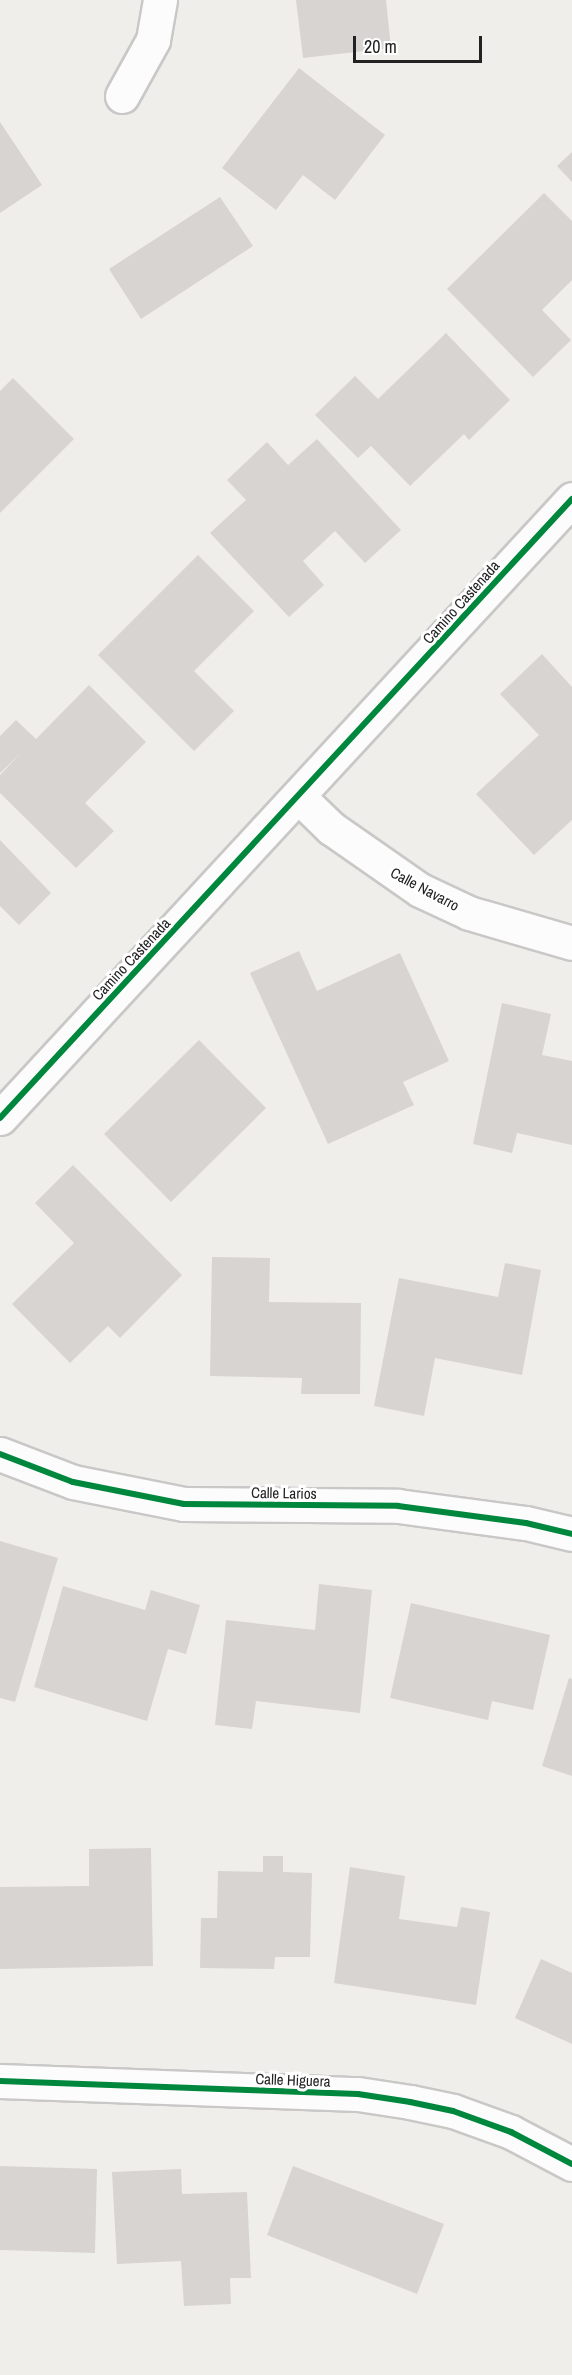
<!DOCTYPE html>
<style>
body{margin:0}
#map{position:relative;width:572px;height:2375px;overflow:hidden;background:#f0eeeb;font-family:"Archivo Narrow",sans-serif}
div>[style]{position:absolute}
.building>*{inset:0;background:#d7d4d2}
.roads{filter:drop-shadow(2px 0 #c9c8c7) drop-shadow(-2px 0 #c9c8c7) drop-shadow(0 2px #c9c8c7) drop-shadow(0 -2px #c9c8c7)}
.street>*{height:33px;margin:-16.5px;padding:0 16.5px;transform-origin:16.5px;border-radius:16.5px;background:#fdfcfc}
.cycleway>*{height:6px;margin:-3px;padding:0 3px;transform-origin:3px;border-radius:3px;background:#00873e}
span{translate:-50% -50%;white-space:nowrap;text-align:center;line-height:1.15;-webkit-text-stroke:6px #fff;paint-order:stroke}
.street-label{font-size:15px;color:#222}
.scale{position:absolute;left:353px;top:36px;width:129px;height:27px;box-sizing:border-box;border:3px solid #222;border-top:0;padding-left:8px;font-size:18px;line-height:21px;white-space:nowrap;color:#222;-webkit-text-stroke:4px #fff;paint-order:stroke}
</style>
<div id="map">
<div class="building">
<div style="clip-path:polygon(296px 0,386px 0,391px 48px,303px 58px)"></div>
<div style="clip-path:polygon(299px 68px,385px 135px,335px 200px,303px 175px,276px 210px,222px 168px)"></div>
<div style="clip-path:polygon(0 122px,42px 185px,0 213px)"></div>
<div style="clip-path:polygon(572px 152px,572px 182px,557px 166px)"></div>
<div style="clip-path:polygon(544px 193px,572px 221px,572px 280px,542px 310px,571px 340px,533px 377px,447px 289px)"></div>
<div style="clip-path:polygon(220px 197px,253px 246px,141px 319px,109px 269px)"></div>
<div style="clip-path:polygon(446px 333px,510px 400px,469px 440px,464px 434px,410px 486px,371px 446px,358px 458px,315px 415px,355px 376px,378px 399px)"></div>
<div style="clip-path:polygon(13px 378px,74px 439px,0 513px,0 391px)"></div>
<div style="clip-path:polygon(317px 439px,401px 530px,365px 563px,335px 531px,303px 561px,324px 585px,289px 617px,210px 533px,246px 500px,227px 480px,267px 442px,288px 465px)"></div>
<div style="clip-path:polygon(198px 555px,254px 611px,194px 671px,234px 711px,194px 751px,98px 655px)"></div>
<div style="clip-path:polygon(542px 654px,572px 687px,572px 820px,534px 855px,476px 794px,539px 735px,500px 694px)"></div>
<div style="clip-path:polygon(89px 685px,146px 742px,85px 803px,114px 831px,76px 868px,0 793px,0 775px,20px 754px,0 773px,0 736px,16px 720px,36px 739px)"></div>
<div style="clip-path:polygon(0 840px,51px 893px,19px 925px,0 906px)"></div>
<div style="clip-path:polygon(299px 951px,317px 991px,400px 953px,449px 1061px,403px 1082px,414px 1105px,328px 1144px,250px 973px)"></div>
<div style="clip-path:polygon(502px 1003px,551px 1014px,542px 1055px,572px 1061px,572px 1145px,517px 1133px,512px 1153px,473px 1144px)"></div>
<div style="clip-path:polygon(199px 1040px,266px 1108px,171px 1202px,104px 1134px)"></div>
<div style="clip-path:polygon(73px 1165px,182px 1275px,120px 1338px,108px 1326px,70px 1363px,12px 1304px,74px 1243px,35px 1203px)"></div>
<div style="clip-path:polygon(212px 1257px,270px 1258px,269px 1302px,361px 1303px,360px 1394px,301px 1394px,302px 1378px,210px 1376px)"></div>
<div style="clip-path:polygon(505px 1263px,541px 1270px,522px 1375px,435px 1358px,424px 1416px,374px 1406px,399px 1278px,498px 1297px)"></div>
<div style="clip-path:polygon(0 1541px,58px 1558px,15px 1702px,0 1698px)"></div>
<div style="clip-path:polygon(319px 1584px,372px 1590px,360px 1713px,256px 1701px,252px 1729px,215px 1725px,226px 1620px,315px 1630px)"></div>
<div style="clip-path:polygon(63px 1586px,145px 1610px,151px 1590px,200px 1605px,186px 1654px,168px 1649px,147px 1721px,34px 1687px)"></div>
<div style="clip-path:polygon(411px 1603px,550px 1635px,533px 1710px,492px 1701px,488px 1720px,390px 1698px)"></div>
<div style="clip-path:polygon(569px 1678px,572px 1679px,572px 1776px,542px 1766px)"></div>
<div style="clip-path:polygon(151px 1848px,153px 1966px,0 1969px,0 1887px,89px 1886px,89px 1849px)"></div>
<div style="clip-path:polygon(263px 1856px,283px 1856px,283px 1872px,312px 1873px,310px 1957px,275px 1957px,274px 1969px,200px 1968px,201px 1918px,217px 1918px,218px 1871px,263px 1872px)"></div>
<div style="clip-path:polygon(350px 1867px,405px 1876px,399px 1919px,457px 1927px,461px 1907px,490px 1912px,476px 2005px,334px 1983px)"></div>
<div style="clip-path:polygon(541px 1959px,572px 1973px,572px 2044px,515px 2018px)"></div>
<div style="clip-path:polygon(0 2166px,97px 2169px,95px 2253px,0 2250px)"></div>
<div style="clip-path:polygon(293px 2166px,444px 2224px,417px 2294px,267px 2235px)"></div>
<div style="clip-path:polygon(181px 2169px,182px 2194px,247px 2192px,251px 2278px,230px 2278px,231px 2304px,184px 2306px,181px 2261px,117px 2264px,112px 2172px)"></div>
</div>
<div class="roads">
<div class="street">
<div style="left:122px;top:96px;width:64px;rotate:-61deg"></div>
<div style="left:153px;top:40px;width:41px;rotate:-80.1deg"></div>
<div style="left:299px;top:797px;width:45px;rotate:44.1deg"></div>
<div style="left:331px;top:828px;width:108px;rotate:34.9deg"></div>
<div style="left:420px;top:890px;width:54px;rotate:25.1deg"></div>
<div style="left:469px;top:913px;width:107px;rotate:16.2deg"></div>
<div style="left:0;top:1118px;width:843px;rotate:-47.26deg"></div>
<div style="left:0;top:1454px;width:78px;rotate:21deg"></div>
<div style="left:73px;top:1482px;width:113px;rotate:11.2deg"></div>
<div style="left:184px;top:1504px;width:214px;rotate:0.5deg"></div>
<div style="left:398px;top:1506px;width:129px;rotate:7.6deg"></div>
<div style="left:526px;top:1523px;width:47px;rotate:13.4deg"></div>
<div style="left:0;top:2081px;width:358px;rotate:2.1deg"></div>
<div style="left:358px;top:2094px;width:53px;rotate:8.7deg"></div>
<div style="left:410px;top:2102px;width:44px;rotate:11.8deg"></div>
<div style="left:453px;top:2111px;width:62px;rotate:19.9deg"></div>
<div style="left:511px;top:2132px;width:69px;rotate:27.7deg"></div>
</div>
</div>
<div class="cycleway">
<div style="left:0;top:1118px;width:843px;rotate:-47.26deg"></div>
<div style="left:0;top:1454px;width:78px;rotate:21deg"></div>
<div style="left:73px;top:1482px;width:113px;rotate:11.2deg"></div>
<div style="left:184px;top:1504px;width:214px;rotate:0.5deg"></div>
<div style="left:398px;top:1506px;width:129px;rotate:7.6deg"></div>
<div style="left:526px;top:1523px;width:47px;rotate:13.4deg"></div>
<div style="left:0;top:2081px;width:358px;rotate:2.1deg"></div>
<div style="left:358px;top:2094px;width:53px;rotate:8.7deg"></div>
<div style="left:410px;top:2102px;width:44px;rotate:11.8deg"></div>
<div style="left:453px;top:2111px;width:62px;rotate:19.9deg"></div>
<div style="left:511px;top:2132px;width:69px;rotate:27.7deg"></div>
</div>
<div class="street-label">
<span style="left:461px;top:602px;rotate:-48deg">Camino Castenada</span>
<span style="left:425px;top:889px;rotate:28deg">Calle Navarro</span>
<span style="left:131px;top:959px;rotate:-47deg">Camino Castenada</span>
<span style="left:284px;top:1493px;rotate:1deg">Calle Larios</span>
<span style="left:293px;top:2080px;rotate:2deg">Calle Higuera</span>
</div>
<div class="scale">20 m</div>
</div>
